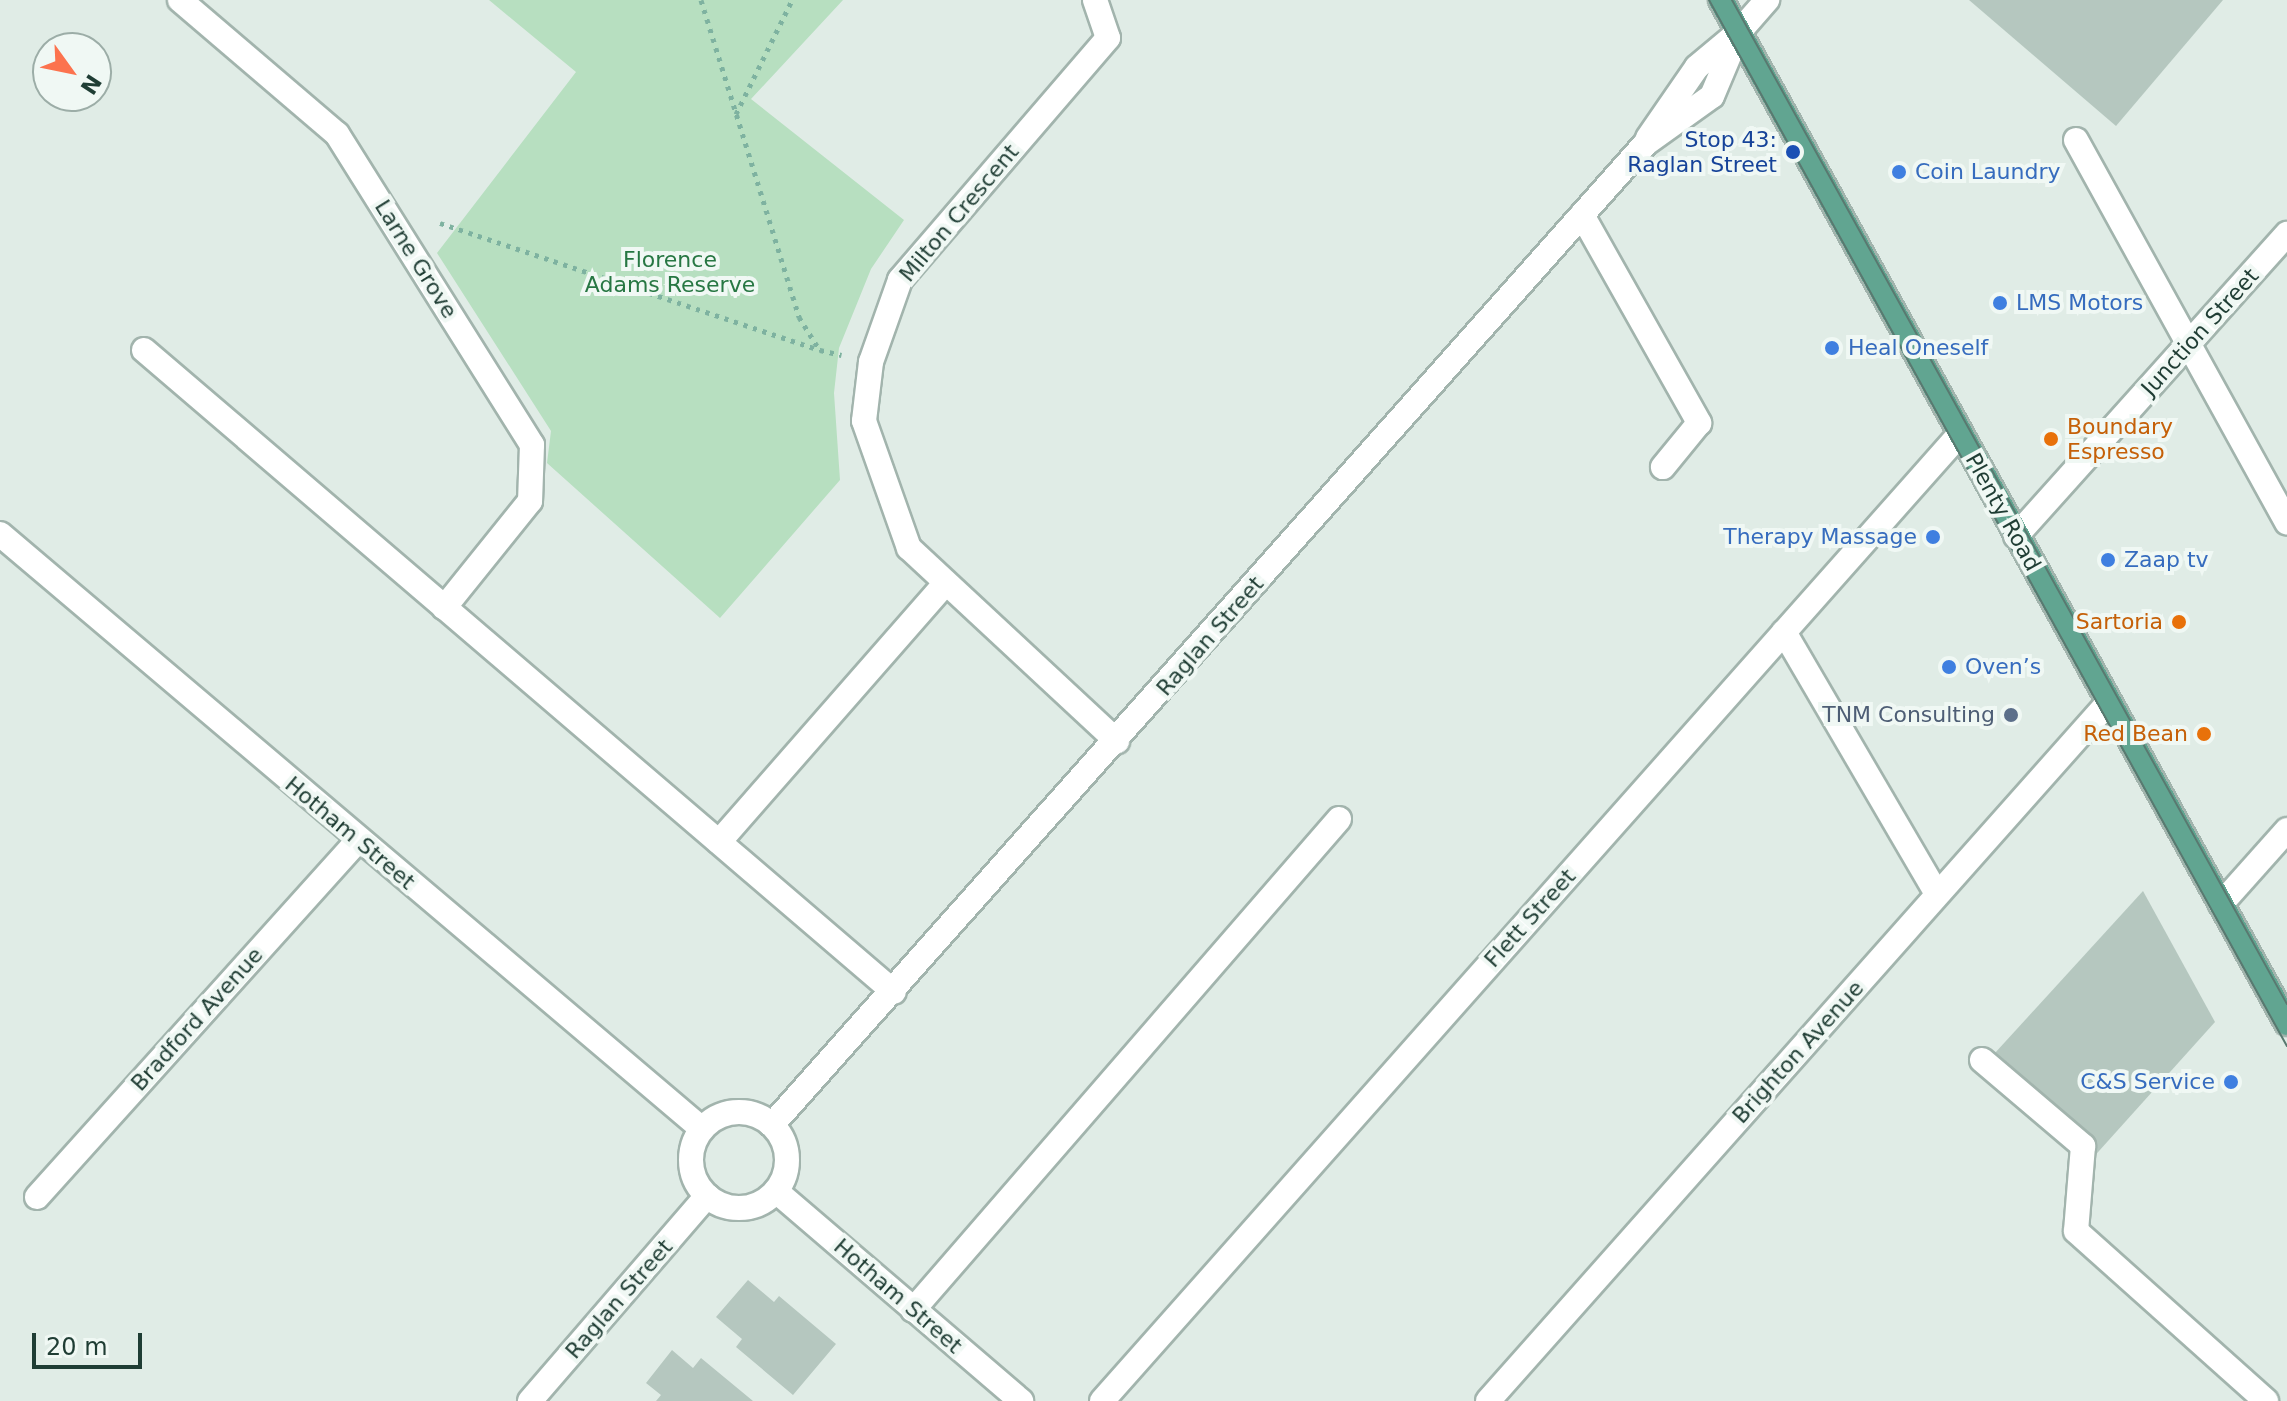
<!DOCTYPE html>
<meta charset="utf-8">
<style>
body{margin:0}
#map{position:relative;width:2287px;height:1401px;overflow:hidden;background:#e0ece6;font-family:"DejaVu Sans",sans-serif}
div>[style]{position:absolute}
.green>*{inset:0;background:#b7dfc0}
.building>*{inset:0;background:#b5c7bf}
.path>*{height:5px;margin-top:-2.5px;transform-origin:0;background:repeating-linear-gradient(90deg,#7eb2a0 0 4px,transparent 0 10px)}
.roads{filter:drop-shadow(2px 0 #a2b4ad) drop-shadow(-2px 0 #a2b4ad) drop-shadow(0 2px #a2b4ad) drop-shadow(0 -2px #a2b4ad)}
.minor>*{height:24px;margin:-12px;padding:0 12px;transform-origin:12px;border-radius:12px;background:#fff}
.minor>.ring{margin:-12px;padding:0;box-sizing:content-box;background:none;border:24px solid #fff;border-radius:50%}
.major>*{height:24px;margin:-12px;padding:0 12px;transform-origin:12px;border-radius:12px;background:#61a591}
.tram>*{height:2px;margin:-1px;padding:0 1px;transform-origin:1px;border-radius:1px;background:#597970}
.dots>*{width:22px;height:22px;translate:-50% -50%;box-sizing:border-box;border:4px solid #f0f8f4;border-radius:50%}
span{translate:-50% -50%;white-space:nowrap;text-align:center;line-height:1.15;-webkit-text-stroke:8px #f0f8f4;paint-order:stroke}
.transit-label{font-size:22px;color:#164399}
.right{translate:-100% -50%;text-align:right}
.shop-label{font-size:22px;color:#366cbe}
.left{translate:0 -50%;text-align:left}
.street-label{font-size:22px;color:#1f3d34}
.park-label{font-size:22px;color:#277743}
.food-label{font-size:22px;color:#c56008}
.service-label{font-size:22px;color:#4e5e75}
.north{position:absolute;left:32px;top:32px;width:80px;height:80px;box-sizing:border-box;background:#f0f8f4;border:2px solid #9cada7;border-radius:50%;rotate:123deg;font-size:22px;font-weight:700;line-height:32px;text-align:center;color:#1f3d34}
.north::after{content:'';display:block;margin:auto;width:28px;height:36px;background:#fc734e;clip-path:polygon(50% 0,100% 100%,50% 72%,0 100%)}
.scale{position:absolute;left:32px;top:1333px;width:110px;height:36px;box-sizing:border-box;border:4px solid #1f3d34;border-top:0;padding-left:10px;font-size:24px;line-height:28px;white-space:nowrap;color:#1f3d34;-webkit-text-stroke:6px #f0f8f4;paint-order:stroke}
</style>
<div id="map">
<div class="green">
<div style="clip-path:polygon(489px 0,843px 0,751px 99px,904px 220px,871px 269px,839px 348px,834px 393px,840px 480px,720px 618px,547px 463px,551px 431px,437px 253px,576px 72px)"></div>
</div>
<div class="building">
<div style="clip-path:polygon(1969px 0,2223px 0,2116px 126px)"></div>
<div style="clip-path:polygon(2143px 891px,2215px 1022px,2090px 1161px,1984px 1065px)"></div>
<div style="clip-path:polygon(748px 1280px,774px 1302px,779px 1296px,836px 1344px,793px 1395px,736px 1347px,742px 1339px,716px 1317px)"></div>
<div style="clip-path:polygon(672px 1350px,693px 1368px,701px 1358px,753px 1401px,656px 1401px,661px 1395px,646px 1383px)"></div>
</div>
<div class="path">
<div style="left:701px;top:0;width:332px;rotate:72.8deg"></div>
<div style="left:799px;top:317px;width:39px;rotate:58deg"></div>
<div style="left:820px;top:350px;width:22px;rotate:13deg"></div>
<div style="left:736px;top:114px;width:127px;rotate:-63.8deg"></div>
<div style="left:440px;top:223px;width:401px;rotate:18.5deg"></div>
</div>
<div class="roads">
<div class="minor">
<div style="left:180px;top:0;width:206px;rotate:40.5deg"></div>
<div style="left:337px;top:134px;width:367px;rotate:57.9deg"></div>
<div style="left:532px;top:445px;width:56px;rotate:92deg"></div>
<div style="left:530px;top:501px;width:137px;rotate:128.8deg"></div>
<div style="left:1095px;top:0;width:40px;rotate:71.1deg"></div>
<div style="left:1108px;top:38px;width:319px;rotate:130.7deg"></div>
<div style="left:900px;top:280px;width:87px;rotate:109.5deg"></div>
<div style="left:871px;top:362px;width:59px;rotate:96.8deg"></div>
<div style="left:864px;top:421px;width:135px;rotate:70.5deg"></div>
<div style="left:909px;top:548px;width:284px;rotate:42.9deg"></div>
<div style="left:1648px;top:138px;width:86px;rotate:-55.4deg"></div>
<div style="left:1697px;top:67px;width:55px;rotate:-39.8deg"></div>
<div style="left:2076px;top:140px;width:437px;rotate:61.1deg"></div>
<div style="left:1582px;top:215px;width:239px;rotate:60.6deg"></div>
<div style="left:1699px;top:423px;width:57px;rotate:129.3deg"></div>
<div style="left:144px;top:350px;width:987px;rotate:40.56deg"></div>
<div style="left:0;top:534px;width:920px;rotate:40.28deg"></div>
<div style="left:2016px;top:536px;width:406px;rotate:-48.1deg"></div>
<div style="left:1784px;top:632px;width:303px;rotate:59.7deg"></div>
<div style="left:719px;top:842px;width:343px;rotate:-48.8deg"></div>
<div style="left:2221px;top:904px;width:99px;rotate:-48.3deg"></div>
<div style="left:1982px;top:1060px;width:133px;rotate:40.4deg"></div>
<div style="left:2083px;top:1146px;width:85px;rotate:94.7deg"></div>
<div style="left:2076px;top:1231px;width:255px;rotate:41.8deg"></div>
<div class="ring" style="left:691px;top:1112px;width:72px;height:72px"></div>
<div style="left:772px;top:1125px;width:1313px;rotate:-48.33deg"></div>
<div style="left:1645px;top:144px;width:82px;rotate:-35.6deg"></div>
<div style="left:1712px;top:96px;width:69px;rotate:-67.1deg"></div>
<div style="left:1739px;top:32px;width:43px;rotate:-48.8deg"></div>
<div style="left:776px;top:1191px;width:323px;rotate:40.6deg"></div>
<div style="left:37px;top:1197px;width:479px;rotate:-48deg"></div>
<div style="left:913px;top:1310px;width:650px;rotate:-49.05deg"></div>
<div style="left:530px;top:1401px;width:271px;rotate:-49.2deg"></div>
<div style="left:1102px;top:1401px;width:1291px;rotate:-48.42deg"></div>
<div style="left:1488px;top:1401px;width:934px;rotate:-48.39deg"></div>
</div>
<div class="major">
<div style="left:1721px;top:0;width:1169px;rotate:61.05deg"></div>
</div>
</div>
<div class="tram">
<div style="left:1709px;top:0;width:1195px;rotate:61.08deg"></div>
<div style="left:1732px;top:0;width:1147px;rotate:61.07deg"></div>
</div>
<div class="dots">
<div style="left:1793px;top:152px;background:#1a4fb4"></div>
<div style="left:1899px;top:172px;background:#3f7fe0"></div>
<div style="left:2000px;top:303px;background:#3f7fe0"></div>
<div style="left:1832px;top:348px;background:#3f7fe0"></div>
<div style="left:2051px;top:439px;background:#e8710a"></div>
<div style="left:1933px;top:537px;background:#3f7fe0"></div>
<div style="left:2108px;top:560px;background:#3f7fe0"></div>
<div style="left:2179px;top:622px;background:#e8710a"></div>
<div style="left:1949px;top:667px;background:#3f7fe0"></div>
<div style="left:2011px;top:715px;background:#5c6f8a"></div>
<div style="left:2204px;top:734px;background:#e8710a"></div>
<div style="left:2231px;top:1082px;background:#3f7fe0"></div>
</div>
<div class="transit-label">
<span class="right" style="left:1777px;top:152px">Stop 43:<br>Raglan Street</span>
</div>
<div class="shop-label">
<span class="left" style="left:1915px;top:172px">Coin Laundry</span>
<span class="left" style="left:2016px;top:303px">LMS Motors</span>
<span class="left" style="left:1848px;top:348px">Heal Oneself</span>
<span class="right" style="left:1917px;top:537px">Therapy Massage</span>
<span class="left" style="left:2124px;top:560px">Zaap tv</span>
<span class="left" style="left:1965px;top:667px">Oven’s</span>
<span class="right" style="left:2215px;top:1082px">C&amp;S Service</span>
</div>
<div class="street-label">
<span style="left:959px;top:213px;rotate:-50deg">Milton Crescent</span>
<span style="left:416px;top:259px;rotate:58deg">Larne Grove</span>
<span style="left:2200px;top:332px;rotate:-48deg">Junction Street</span>
<span style="left:2003px;top:512px;rotate:61deg">Plenty Road</span>
<span style="left:1210px;top:636px;rotate:-49deg">Raglan Street</span>
<span style="left:350px;top:833px;rotate:40deg">Hotham Street</span>
<span style="left:1530px;top:918px;rotate:-48deg">Flett Street</span>
<span style="left:197px;top:1019px;rotate:-48deg">Bradford Avenue</span>
<span style="left:1798px;top:1052px;rotate:-48deg">Brighton Avenue</span>
<span style="left:898px;top:1296px;rotate:41deg">Hotham Street</span>
<span style="left:619px;top:1299px;rotate:-49deg">Raglan Street</span>
</div>
<div class="park-label">
<span style="left:670px;top:272px">Florence<br>Adams Reserve</span>
</div>
<div class="food-label">
<span class="left" style="left:2067px;top:439px">Boundary<br>Espresso</span>
<span class="right" style="left:2163px;top:622px">Sartoria</span>
<span class="right" style="left:2188px;top:734px">Red Bean</span>
</div>
<div class="service-label">
<span class="right" style="left:1995px;top:715px">TNM Consulting</span>
</div>
<div class="north">N</div>
<div class="scale">20 m</div>
</div>
